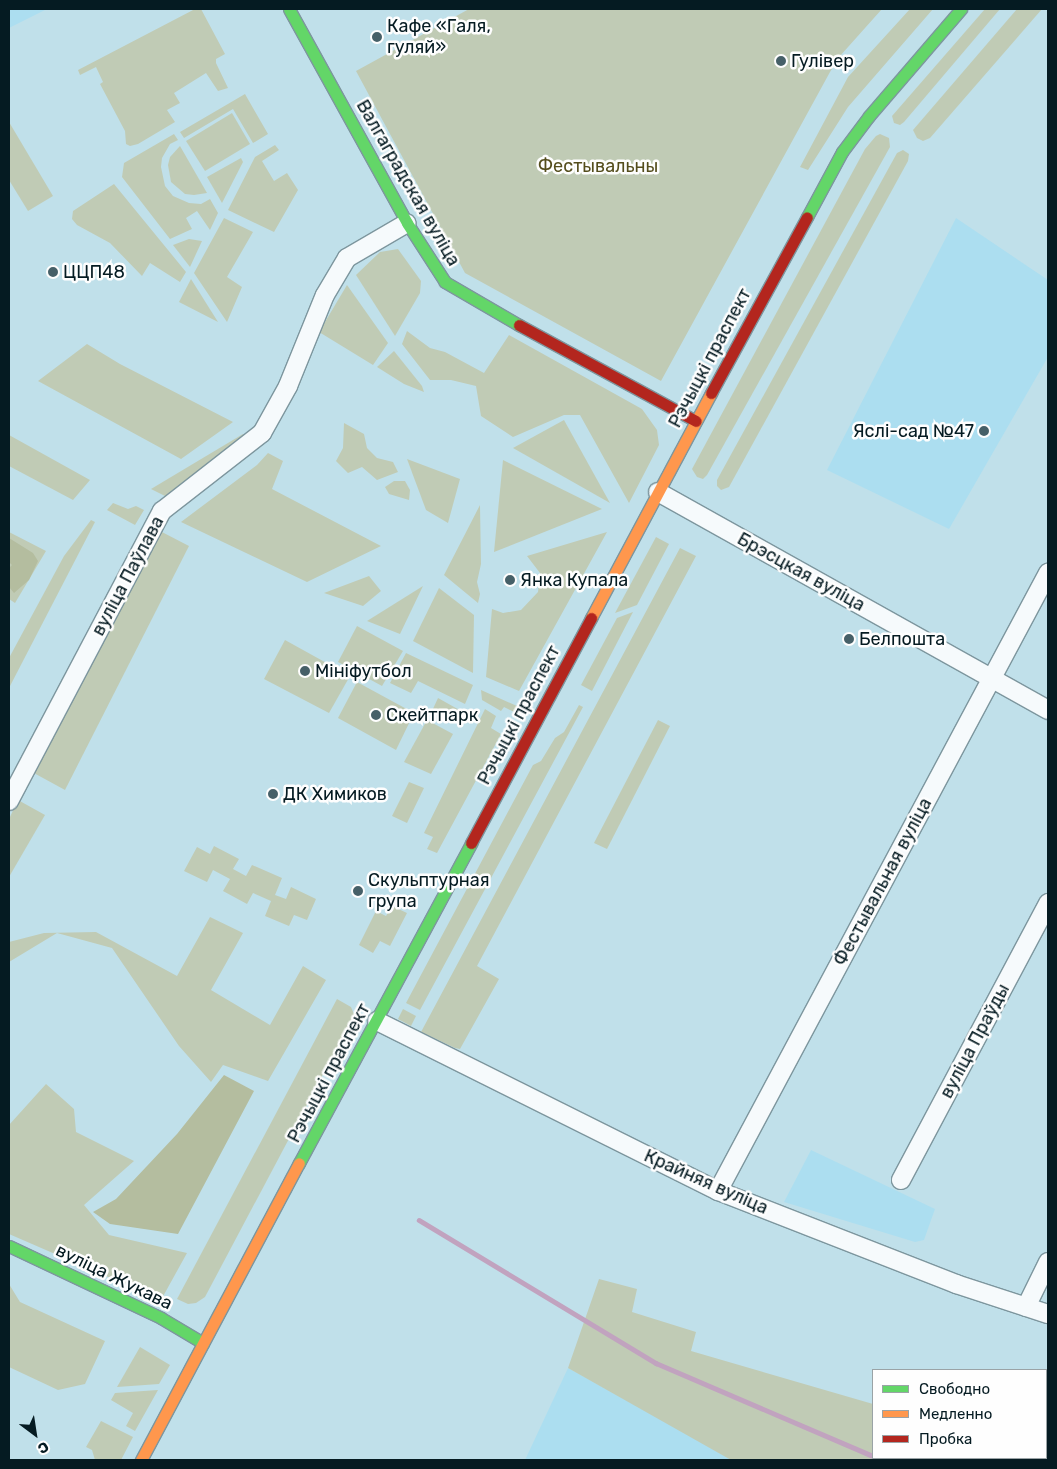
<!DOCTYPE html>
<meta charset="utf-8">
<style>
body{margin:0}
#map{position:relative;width:1057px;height:1469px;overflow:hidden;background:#c0e0ea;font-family:Rubik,sans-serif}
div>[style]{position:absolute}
.built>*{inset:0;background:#acdef0}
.green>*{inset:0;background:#c0cbb5}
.forest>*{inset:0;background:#b4bd9f}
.stream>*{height:4.5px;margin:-2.25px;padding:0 2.25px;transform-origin:2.25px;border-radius:2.25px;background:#c1a3bf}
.roads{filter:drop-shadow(1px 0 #7d969e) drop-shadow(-1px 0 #7d969e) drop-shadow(0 1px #7d969e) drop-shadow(0 -1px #7d969e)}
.street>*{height:18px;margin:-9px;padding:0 9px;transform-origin:9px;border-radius:9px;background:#f6fafc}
.fast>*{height:11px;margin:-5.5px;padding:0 5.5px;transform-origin:5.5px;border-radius:5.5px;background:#63d668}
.slow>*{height:11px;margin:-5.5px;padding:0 5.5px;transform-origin:5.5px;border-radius:5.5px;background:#ff974d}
.jam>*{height:11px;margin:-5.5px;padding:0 5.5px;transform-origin:5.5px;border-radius:5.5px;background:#b3261e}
.dots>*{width:14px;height:14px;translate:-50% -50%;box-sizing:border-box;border:2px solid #fefefe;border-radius:50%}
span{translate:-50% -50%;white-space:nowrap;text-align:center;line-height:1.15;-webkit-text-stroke:5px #fefefe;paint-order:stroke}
.poi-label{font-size:18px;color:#051b22}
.left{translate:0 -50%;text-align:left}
.right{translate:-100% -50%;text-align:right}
.park-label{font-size:18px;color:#544d1c}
.street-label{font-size:18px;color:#051b22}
.frame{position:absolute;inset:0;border:10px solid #051b22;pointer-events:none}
.legend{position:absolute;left:872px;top:1369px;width:175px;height:90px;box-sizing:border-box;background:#fefefe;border:1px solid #9aa3a6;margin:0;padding:6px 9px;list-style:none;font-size:15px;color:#051b22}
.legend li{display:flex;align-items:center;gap:10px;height:25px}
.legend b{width:25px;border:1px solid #9aa3a6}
.north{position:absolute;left:10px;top:1409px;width:50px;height:50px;-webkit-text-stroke:4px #fefefe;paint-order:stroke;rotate:149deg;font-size:14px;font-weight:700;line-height:20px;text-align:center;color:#051b22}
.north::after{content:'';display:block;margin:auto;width:18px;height:22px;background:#051b22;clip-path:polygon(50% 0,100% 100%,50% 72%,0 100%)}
</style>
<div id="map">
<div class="built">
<div style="clip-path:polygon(9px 9px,47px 9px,9px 28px)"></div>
<div style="clip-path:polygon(956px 218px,1048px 280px,1048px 357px,949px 529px,827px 470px)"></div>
<div style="clip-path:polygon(811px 1150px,935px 1209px,924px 1240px,915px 1242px,784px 1202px)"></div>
<div style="clip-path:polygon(568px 1368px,694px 1438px,731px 1460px,525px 1460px)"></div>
</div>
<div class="green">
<div style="clip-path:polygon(195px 9px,201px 9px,225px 54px,216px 59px,216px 63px,228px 88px,218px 91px,206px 73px,174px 93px,180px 103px,167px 110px,175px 122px,138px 144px,130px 146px,126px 144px,125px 131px,100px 84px,103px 82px,96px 67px,80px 75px,78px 70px)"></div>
<div style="clip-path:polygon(469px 9px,882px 9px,840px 56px,830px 72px,661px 381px,465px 273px,356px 71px)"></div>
<div style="clip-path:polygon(910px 9px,933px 9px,848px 107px,808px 170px,800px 167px,848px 77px)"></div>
<div style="clip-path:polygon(985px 9px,1000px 9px,904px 122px,900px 125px,894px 123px,892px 116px)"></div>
<div style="clip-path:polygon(1017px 9px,1042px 9px,930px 138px,923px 141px,917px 138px,913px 130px)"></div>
<div style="clip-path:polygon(245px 94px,268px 134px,253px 143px,233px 109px,184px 138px,180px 132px)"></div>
<div style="clip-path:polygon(232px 113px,250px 144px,205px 171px,186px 141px)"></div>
<div style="clip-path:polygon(9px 122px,53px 196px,28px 211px,9px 180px)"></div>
<div style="clip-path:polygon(174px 134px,178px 140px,170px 144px,162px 158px,161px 167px,165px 186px,173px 196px,189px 203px,201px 204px,210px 199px,218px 213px,210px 230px,197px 211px,186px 218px,192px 229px,170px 239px,122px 177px,124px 163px)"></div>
<div style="clip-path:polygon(880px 134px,889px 138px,890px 147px,707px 475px,703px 479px,697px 477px,692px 469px,865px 149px,876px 136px)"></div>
<div style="clip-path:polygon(275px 145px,279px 150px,262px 161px,274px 181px,287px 173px,298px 190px,274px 232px,228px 210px,255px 157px)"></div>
<div style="clip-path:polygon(180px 146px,207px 193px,194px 195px,185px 194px,171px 182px,168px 165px,170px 157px)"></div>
<div style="clip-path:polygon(903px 150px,909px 154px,908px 161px,729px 487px,721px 490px,717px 486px,717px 480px,897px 153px)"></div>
<div style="clip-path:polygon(241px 158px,243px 162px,222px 203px,207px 177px)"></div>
<div style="clip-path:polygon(114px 184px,186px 272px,180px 282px,150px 263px,142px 276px,110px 243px,77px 225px,72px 219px,73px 211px)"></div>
<div style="clip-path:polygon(224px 218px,253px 232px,227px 277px,242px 287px,227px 322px,194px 273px)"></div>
<div style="clip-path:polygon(189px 239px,202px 241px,190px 267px,173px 245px)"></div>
<div style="clip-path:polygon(398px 249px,421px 281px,420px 293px,395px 336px,356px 275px,380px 252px)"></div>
<div style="clip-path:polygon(191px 279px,218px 322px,179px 302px)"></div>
<div style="clip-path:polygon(347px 285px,388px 343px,373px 365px,319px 332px)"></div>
<div style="clip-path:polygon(407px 331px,430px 348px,445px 352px,484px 373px,509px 335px,642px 409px,657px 430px,659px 445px,629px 503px,580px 415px,564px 415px,513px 437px,481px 416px,476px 386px,451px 380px,430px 380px,402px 344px)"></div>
<div style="clip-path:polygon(87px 344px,120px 364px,233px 422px,181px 459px,38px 381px)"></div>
<div style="clip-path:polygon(394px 351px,422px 386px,424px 392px,404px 384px,377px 367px)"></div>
<div style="clip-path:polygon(564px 420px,610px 503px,513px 448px)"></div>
<div style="clip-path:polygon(344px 423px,364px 434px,367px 448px,377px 458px,393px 462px,398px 472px,377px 480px,362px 467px,348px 473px,336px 461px,343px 448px)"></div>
<div style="clip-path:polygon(243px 434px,247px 439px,167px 497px,151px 489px)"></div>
<div style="clip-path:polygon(9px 435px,90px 480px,73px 500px,9px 466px)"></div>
<div style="clip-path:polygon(268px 453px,283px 461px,272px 489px,381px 546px,307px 582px,181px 522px,257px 465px)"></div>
<div style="clip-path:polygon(407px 459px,460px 479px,448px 523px,426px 510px)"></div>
<div style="clip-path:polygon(503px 460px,602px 509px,494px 552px)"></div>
<div style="clip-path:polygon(394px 481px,405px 481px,410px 490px,409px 500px,389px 494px,385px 487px)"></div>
<div style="clip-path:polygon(113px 503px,128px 509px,136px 506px,144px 510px,135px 525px,107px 510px)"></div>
<div style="clip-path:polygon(480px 505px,481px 564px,477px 582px,480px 594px,478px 603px,444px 575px)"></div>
<div style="clip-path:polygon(91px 520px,95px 522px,9px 688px,9px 658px,64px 556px)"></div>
<div style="clip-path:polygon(160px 531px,189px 546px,65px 790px,32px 772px)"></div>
<div style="clip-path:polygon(9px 532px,46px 551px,15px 603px,9px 599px)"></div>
<div style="clip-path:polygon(607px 532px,519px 691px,486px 677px,492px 609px,503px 613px,521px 610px,538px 592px,540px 573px,527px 556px)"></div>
<div style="clip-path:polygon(656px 537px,669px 544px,637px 605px,615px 613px)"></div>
<div style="clip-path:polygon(680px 548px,696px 556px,477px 966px,499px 979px,460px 1049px,455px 1048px,421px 1032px)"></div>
<div style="clip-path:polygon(369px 576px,381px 591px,363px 606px,324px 593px)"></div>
<div style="clip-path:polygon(423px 586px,400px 634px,367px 621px)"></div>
<div style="clip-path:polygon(439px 588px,474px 615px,473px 673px,413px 641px)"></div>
<div style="clip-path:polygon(633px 612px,592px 691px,581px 685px,617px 618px)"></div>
<div style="clip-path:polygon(357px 626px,403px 651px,382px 686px,338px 662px)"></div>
<div style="clip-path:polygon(285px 640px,350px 676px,329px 713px,264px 679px)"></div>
<div style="clip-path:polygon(406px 653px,473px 685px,465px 704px,418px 681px,411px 693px,390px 683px)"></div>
<div style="clip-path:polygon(357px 682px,414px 713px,396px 750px,338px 718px)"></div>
<div style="clip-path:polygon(481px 690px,517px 706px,514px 712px,504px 707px,501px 711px,482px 700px)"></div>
<div style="clip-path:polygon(438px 698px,463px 712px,457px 723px,432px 711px)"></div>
<div style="clip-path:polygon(579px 705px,583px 707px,420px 1010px,406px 1003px,533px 765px,541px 761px,555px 738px,564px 732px)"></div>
<div style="clip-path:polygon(485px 709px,496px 716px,491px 728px,501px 734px,437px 853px,427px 849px,433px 837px,424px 833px)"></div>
<div style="clip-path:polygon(427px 720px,453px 734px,431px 774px,404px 762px)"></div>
<div style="clip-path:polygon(658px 720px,670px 726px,607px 849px,594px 843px)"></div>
<div style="clip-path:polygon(409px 782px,424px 788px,407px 823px,392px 816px)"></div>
<div style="clip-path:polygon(18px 800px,45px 815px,9px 877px,9px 819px)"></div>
<div style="clip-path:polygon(214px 846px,239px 859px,233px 869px,246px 876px,252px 865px,282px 878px,275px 895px,286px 899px,291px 887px,316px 899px,307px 920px,294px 915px,289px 926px,265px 916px,271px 901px,253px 893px,247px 904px,223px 891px,230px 879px,213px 870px,207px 882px,184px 871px,197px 847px,210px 854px)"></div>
<div style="clip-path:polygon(392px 906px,407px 913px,390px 946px,380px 941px,373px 953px,359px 945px,376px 911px,386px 916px)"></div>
<div style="clip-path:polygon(210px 917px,243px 933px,211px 990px,270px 1025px,303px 966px,326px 980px,268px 1081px,223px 1065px,211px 1082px,179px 1046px,112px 948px,57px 933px,9px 962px,9px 942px,44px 933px,96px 932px,177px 976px)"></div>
<div style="clip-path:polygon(337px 999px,351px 1007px,354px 1014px,353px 1018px,205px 1297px,196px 1303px,188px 1304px,177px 1299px)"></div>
<div style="clip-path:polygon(403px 1009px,416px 1016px,411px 1026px,398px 1019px)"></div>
<div style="clip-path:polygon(46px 1084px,74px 1109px,76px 1132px,134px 1161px,84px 1205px,109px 1235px,187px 1253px,161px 1300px,9px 1234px,9px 1125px)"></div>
<div style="clip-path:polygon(599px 1279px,637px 1289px,632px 1312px,696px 1332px,691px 1351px,873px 1404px,873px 1458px,1023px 1458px,1023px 1460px,731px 1460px,568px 1368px)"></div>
<div style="clip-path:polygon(9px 1284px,20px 1302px,105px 1341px,85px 1384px,58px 1390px,9px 1367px)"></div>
<div style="clip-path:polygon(140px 1347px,170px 1365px,159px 1384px,117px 1387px)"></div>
<div style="clip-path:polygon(158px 1390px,135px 1431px,126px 1426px,133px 1413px,111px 1400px,115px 1393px)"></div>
<div style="clip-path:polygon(101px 1421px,133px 1437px,121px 1460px,95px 1460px,92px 1450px,86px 1447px)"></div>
</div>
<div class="forest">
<div style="clip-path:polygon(9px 538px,33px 553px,38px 561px,29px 580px,14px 593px,9px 587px,9px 568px,12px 565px,9px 562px)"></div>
<div style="clip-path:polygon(224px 1075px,254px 1091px,178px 1234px,110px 1224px,93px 1212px,116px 1199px,177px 1134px)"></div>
</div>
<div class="stream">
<div style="left:419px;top:1220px;width:277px;rotate:31.1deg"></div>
<div style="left:656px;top:1363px;width:236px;rotate:23.2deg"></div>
<div style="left:878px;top:1458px;width:6px;rotate:18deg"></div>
</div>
<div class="roads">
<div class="street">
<div style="left:658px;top:492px;width:447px;rotate:29.2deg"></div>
<div style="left:9px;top:801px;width:328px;rotate:-62.2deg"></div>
<div style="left:162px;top:511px;width:127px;rotate:-38deg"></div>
<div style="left:262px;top:433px;width:54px;rotate:-61deg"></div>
<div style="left:288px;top:386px;width:98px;rotate:-67.9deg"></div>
<div style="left:325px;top:295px;width:43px;rotate:-59.3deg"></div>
<div style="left:347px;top:258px;width:69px;rotate:-30.3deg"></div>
<div style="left:377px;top:1021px;width:381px;rotate:26.5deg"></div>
<div style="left:718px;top:1191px;width:256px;rotate:21.3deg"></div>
<div style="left:956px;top:1284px;width:97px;rotate:18.1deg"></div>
<div style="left:901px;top:1180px;width:314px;rotate:-62deg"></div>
<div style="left:718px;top:1191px;width:701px;rotate:-61.9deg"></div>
<div style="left:1026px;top:1307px;width:50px;rotate:-63.9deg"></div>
</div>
<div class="fast">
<div style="left:289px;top:9px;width:244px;rotate:61.1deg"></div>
<div style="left:407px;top:223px;width:70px;rotate:57.2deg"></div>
<div style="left:445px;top:282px;width:86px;rotate:30.2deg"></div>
<div style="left:807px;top:217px;width:74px;rotate:-61.7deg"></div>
<div style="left:842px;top:152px;width:45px;rotate:-53.1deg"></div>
<div style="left:869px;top:116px;width:141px;rotate:-49.3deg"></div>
<div style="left:299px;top:1163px;width:363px;rotate:-61.7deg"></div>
<div style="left:9px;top:1246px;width:168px;rotate:25.3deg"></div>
<div style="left:161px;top:1318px;width:49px;rotate:30.8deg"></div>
</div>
<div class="slow">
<div style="left:591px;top:618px;width:255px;rotate:-61.9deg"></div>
<div style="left:141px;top:1460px;width:336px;rotate:-62deg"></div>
</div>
<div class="jam">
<div style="left:519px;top:325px;width:201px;rotate:28.5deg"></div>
<div style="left:711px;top:393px;width:200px;rotate:-61.4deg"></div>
<div style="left:471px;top:843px;width:255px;rotate:-61.9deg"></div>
</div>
</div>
<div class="dots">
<div style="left:377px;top:37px;background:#466068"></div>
<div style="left:781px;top:61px;background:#466068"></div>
<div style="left:53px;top:272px;background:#466068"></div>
<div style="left:984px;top:431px;background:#466068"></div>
<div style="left:510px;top:580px;background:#466068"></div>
<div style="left:849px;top:639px;background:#466068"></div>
<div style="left:305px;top:671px;background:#466068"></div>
<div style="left:376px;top:715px;background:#466068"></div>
<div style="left:273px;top:794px;background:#466068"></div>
<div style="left:358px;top:891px;background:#466068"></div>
</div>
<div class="poi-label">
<span class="left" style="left:387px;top:37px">Кафе «Галя,<br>гуляй»</span>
<span class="left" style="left:791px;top:61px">Гулівер</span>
<span class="left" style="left:63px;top:272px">ЦЦП48</span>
<span class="right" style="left:974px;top:431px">Яслі-сад №47</span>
<span class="left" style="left:520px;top:580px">Янка Купала</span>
<span class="left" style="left:859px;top:639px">Белпошта</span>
<span class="left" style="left:315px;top:671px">Мініфутбол</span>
<span class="left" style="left:386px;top:715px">Скейтпарк</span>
<span class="left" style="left:283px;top:794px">ДК Химиков</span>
<span class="left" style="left:368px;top:891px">Скульптурная<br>група</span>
</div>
<div class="park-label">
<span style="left:598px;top:166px">Фестывальны</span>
</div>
<div class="street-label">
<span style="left:408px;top:183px;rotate:60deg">Валгаградская вуліца</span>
<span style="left:710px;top:358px;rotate:-62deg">Рэчыцкі праспект</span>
<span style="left:801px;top:572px;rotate:29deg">Брэсцкая вуліца</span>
<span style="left:128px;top:576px;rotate:-62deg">вуліца Паўлава</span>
<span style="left:519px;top:715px;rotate:-62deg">Рэчыцкі праспект</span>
<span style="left:883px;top:882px;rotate:-62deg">Фестывальная вуліца</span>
<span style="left:975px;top:1041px;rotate:-62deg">вуліца Праўды</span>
<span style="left:329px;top:1073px;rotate:-62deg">Рэчыцкі праспект</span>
<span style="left:706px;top:1182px;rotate:24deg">Крайняя вуліца</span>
<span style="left:114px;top:1277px;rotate:26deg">вуліца Жукава</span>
</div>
<div class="frame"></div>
<ul class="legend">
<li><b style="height:6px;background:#63d668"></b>Свободно</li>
<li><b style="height:6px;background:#ff974d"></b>Медленно</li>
<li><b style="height:6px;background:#b3261e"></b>Пробка</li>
</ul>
<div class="north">С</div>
</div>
